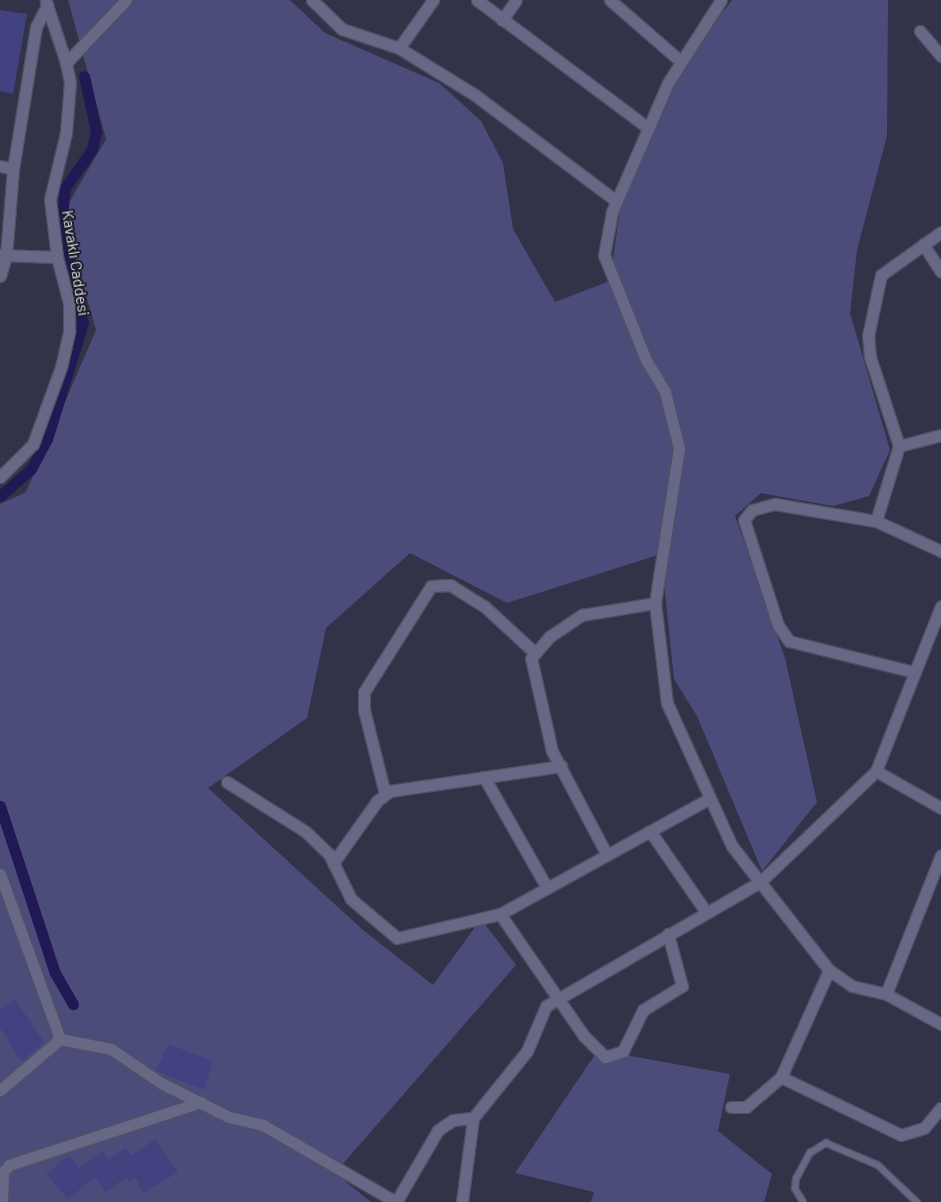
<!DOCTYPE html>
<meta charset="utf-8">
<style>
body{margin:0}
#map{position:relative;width:941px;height:1202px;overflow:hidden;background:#323348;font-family:Barlow,sans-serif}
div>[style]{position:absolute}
.green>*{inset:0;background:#4b4c7a}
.canal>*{height:11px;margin:-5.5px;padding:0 5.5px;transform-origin:5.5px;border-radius:5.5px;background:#201954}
.building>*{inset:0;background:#434280}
.roads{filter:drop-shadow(1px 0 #505164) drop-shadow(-1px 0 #505164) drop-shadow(0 1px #505164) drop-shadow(0 -1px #505164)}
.service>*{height:5.5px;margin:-2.75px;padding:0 2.75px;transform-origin:2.75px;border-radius:2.75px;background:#666885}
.minor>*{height:11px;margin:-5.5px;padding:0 5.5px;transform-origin:5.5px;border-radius:5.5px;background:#666885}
span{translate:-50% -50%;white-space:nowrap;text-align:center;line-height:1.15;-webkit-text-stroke:4px #1b1c25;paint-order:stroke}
.street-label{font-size:16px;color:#d8d9e6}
</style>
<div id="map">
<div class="green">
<div style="clip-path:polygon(68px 0,290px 0,325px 33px,439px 83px,481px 121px,503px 163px,513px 229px,555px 302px,610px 281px,622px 194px,684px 63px,732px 0,888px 0,887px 136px,857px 250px,850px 313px,890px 450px,869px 496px,833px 506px,761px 493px,735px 516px,785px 658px,817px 802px,762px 871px,697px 716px,674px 679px,661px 554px,507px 603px,410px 553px,326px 628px,307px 718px,208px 788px,363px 930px,433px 985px,481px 919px,516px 965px,335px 1173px,371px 1202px,0 1202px,0 504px,26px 492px,96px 330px,63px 213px,106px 139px)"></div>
<div style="clip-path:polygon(598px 1050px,730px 1074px,718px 1131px,772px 1174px,764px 1202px,591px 1202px,594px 1192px,515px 1173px)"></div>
</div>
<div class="canal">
<div style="left:0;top:496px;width:41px;rotate:-41.1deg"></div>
<div style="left:31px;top:469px;width:34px;rotate:-62deg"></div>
<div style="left:47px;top:439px;width:121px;rotate:-72.8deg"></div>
<div style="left:83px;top:323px;width:100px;rotate:-102.7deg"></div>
<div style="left:61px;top:225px;width:37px;rotate:-84deg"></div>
<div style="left:65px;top:188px;width:47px;rotate:-55.3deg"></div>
<div style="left:92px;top:149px;width:18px;rotate:-77deg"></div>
<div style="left:96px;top:131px;width:56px;rotate:-102.3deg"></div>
<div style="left:0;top:806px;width:176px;rotate:71.8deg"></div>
<div style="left:55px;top:973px;width:36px;rotate:60deg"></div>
</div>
<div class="building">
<div style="clip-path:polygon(0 10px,27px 14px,13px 94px,0 91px)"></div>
<div style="clip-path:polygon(15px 999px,44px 1042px,22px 1062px,0 1028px,0 1009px)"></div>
<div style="clip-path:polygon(168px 1044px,213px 1061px,204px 1090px,156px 1071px)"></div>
<div style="clip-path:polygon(155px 1139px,178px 1172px,144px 1193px,135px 1178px,130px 1182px,126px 1177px,106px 1192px,95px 1177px,68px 1199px,46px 1174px,69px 1155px,80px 1168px,102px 1151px,108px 1160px,126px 1148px,131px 1156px)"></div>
</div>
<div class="roads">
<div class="service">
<div style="left:803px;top:1202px;width:15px;rotate:-122deg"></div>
<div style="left:795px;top:1189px;width:10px;rotate:-84deg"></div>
<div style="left:796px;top:1179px;width:30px;rotate:-62deg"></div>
<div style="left:810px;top:1153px;width:19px;rotate:-32deg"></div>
<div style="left:826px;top:1143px;width:56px;rotate:22.9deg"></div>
<div style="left:878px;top:1165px;width:54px;rotate:43.5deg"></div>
</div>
<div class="minor">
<div style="left:312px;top:0;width:42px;rotate:44deg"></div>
<div style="left:342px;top:29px;width:60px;rotate:18.4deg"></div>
<div style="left:399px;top:48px;width:89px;rotate:31.7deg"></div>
<div style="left:475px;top:95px;width:176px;rotate:36.9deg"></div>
<div style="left:477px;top:0;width:214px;rotate:36.8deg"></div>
<div style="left:610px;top:0;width:91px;rotate:41deg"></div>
<div style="left:721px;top:0;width:98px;rotate:122.6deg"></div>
<div style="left:668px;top:83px;width:141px;rotate:113.5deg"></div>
<div style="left:612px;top:212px;width:44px;rotate:100.5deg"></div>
<div style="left:604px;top:255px;width:113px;rotate:68.2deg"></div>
<div style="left:646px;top:360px;width:37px;rotate:59deg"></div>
<div style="left:665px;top:392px;width:58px;rotate:76deg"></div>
<div style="left:679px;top:448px;width:157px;rotate:98.8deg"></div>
<div style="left:655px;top:603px;width:101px;rotate:83.2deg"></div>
<div style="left:667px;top:703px;width:157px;rotate:65.6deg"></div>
<div style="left:732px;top:846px;width:46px;rotate:52.1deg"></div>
<div style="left:760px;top:882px;width:161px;rotate:-43.7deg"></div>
<div style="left:876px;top:771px;width:177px;rotate:-68.5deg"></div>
<div style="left:46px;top:2px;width:64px;rotate:71.8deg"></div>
<div style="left:502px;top:20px;width:24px;rotate:-55deg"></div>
<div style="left:920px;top:31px;width:33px;rotate:50deg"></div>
<div style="left:399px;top:48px;width:59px;rotate:-54.7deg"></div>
<div style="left:0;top:166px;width:13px;rotate:13deg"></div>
<div style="left:923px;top:244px;width:33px;rotate:57deg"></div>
<div style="left:0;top:255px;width:57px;rotate:2deg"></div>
<div style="left:0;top:276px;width:21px;rotate:-73deg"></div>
<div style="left:6px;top:256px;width:87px;rotate:-85.4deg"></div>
<div style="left:13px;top:169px;width:144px;rotate:-80.8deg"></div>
<div style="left:36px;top:27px;width:25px;rotate:-63deg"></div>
<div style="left:899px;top:446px;width:43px;rotate:-14.7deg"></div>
<div style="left:0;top:477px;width:47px;rotate:-45deg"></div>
<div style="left:33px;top:444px;width:82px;rotate:-70deg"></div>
<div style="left:61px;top:367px;width:37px;rotate:-77deg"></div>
<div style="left:69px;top:331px;width:28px;rotate:-90deg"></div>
<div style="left:69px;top:303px;width:48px;rotate:-104.6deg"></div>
<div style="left:57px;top:257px;width:58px;rotate:-96.9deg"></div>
<div style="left:50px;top:199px;width:68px;rotate:-76.4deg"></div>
<div style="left:66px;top:133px;width:51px;rotate:-85.5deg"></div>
<div style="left:70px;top:82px;width:19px;rotate:-102deg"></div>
<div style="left:66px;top:63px;width:87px;rotate:-46.4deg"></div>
<div style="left:876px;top:521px;width:78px;rotate:-73deg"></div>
<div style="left:899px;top:446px;width:94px;rotate:-108deg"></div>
<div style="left:870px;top:357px;width:21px;rotate:-95deg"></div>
<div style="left:868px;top:336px;width:62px;rotate:-78deg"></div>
<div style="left:881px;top:275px;width:74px;rotate:-35.6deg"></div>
<div style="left:914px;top:672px;width:129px;rotate:-166.1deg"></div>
<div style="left:789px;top:641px;width:19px;rotate:-125deg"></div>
<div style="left:778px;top:625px;width:110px;rotate:-107.9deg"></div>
<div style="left:744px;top:520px;width:13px;rotate:-51deg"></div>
<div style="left:752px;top:510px;width:24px;rotate:-15deg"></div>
<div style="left:775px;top:504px;width:102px;rotate:9.6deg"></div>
<div style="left:876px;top:521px;width:72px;rotate:24.8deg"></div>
<div style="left:876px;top:771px;width:75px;rotate:29.6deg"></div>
<div style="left:484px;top:777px;width:128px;rotate:60.4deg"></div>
<div style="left:227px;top:782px;width:93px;rotate:32.3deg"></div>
<div style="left:306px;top:832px;width:32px;rotate:44deg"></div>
<div style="left:329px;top:854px;width:50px;rotate:63.9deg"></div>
<div style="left:351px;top:899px;width:60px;rotate:40.3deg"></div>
<div style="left:397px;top:938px;width:106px;rotate:-13.1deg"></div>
<div style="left:500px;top:914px;width:240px;rotate:-28.9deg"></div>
<div style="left:385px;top:794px;width:87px;rotate:-104deg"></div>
<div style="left:364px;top:710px;width:18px;rotate:-90deg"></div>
<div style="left:364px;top:692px;width:125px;rotate:-57.7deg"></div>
<div style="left:431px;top:586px;width:19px;rotate:-3deg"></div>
<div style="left:450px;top:585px;width:40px;rotate:32deg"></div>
<div style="left:484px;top:606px;width:67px;rotate:42.6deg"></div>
<div style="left:650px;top:831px;width:98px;rotate:55.3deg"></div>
<div style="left:607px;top:855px;width:118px;rotate:-117.9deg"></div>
<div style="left:552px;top:751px;width:95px;rotate:-102.7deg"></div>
<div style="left:531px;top:658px;width:28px;rotate:-49deg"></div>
<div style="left:549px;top:637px;width:40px;rotate:-34deg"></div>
<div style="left:582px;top:615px;width:74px;rotate:-9.3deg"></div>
<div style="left:333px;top:863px;width:76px;rotate:-54.6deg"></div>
<div style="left:377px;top:801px;width:16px;rotate:-38deg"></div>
<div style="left:390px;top:791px;width:173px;rotate:-8.3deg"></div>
<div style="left:0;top:874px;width:176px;rotate:70deg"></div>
<div style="left:60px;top:1039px;width:79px;rotate:139.6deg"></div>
<div style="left:500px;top:914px;width:148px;rotate:55.5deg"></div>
<div style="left:584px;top:1036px;width:30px;rotate:45deg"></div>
<div style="left:605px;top:1057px;width:19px;rotate:-18deg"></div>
<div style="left:623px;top:1051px;width:46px;rotate:-64deg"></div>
<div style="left:643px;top:1010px;width:46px;rotate:-31.6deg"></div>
<div style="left:682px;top:986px;width:54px;rotate:-105.1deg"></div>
<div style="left:886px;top:994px;width:149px;rotate:-68.4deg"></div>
<div style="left:60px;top:1039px;width:52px;rotate:11.1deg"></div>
<div style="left:111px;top:1049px;width:60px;rotate:34.2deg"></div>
<div style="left:161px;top:1083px;width:76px;rotate:26.6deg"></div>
<div style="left:229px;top:1117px;width:35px;rotate:13deg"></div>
<div style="left:263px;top:1125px;width:154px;rotate:30.1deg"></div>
<div style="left:396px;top:1202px;width:83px;rotate:-59.7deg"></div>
<div style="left:438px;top:1130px;width:18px;rotate:-34deg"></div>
<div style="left:453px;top:1120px;width:20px;rotate:-6deg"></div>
<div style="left:473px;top:1118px;width:86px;rotate:-51.1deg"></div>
<div style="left:527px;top:1051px;width:49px;rotate:-67.1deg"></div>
<div style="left:546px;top:1006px;width:247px;rotate:-30.1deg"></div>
<div style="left:760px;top:882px;width:112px;rotate:51.9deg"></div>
<div style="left:829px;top:970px;width:28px;rotate:35deg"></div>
<div style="left:852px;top:986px;width:35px;rotate:13deg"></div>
<div style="left:886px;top:994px;width:63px;rotate:28.6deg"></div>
<div style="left:781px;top:1077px;width:133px;rotate:25.8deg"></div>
<div style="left:901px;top:1135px;width:24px;rotate:-17deg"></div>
<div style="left:924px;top:1128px;width:26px;rotate:-50deg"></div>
<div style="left:731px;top:1107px;width:15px"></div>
<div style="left:746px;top:1107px;width:46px;rotate:-40.6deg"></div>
<div style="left:781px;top:1077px;width:117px;rotate:-65.8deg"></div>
<div style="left:2px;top:1202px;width:30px;rotate:-88deg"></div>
<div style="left:3px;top:1172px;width:9px;rotate:-49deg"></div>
<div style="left:9px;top:1165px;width:202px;rotate:-18.2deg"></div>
<div style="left:462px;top:1202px;width:85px;rotate:-82.5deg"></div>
</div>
</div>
<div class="street-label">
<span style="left:76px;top:263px;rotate:81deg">Kavaklı Caddesi</span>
</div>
</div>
